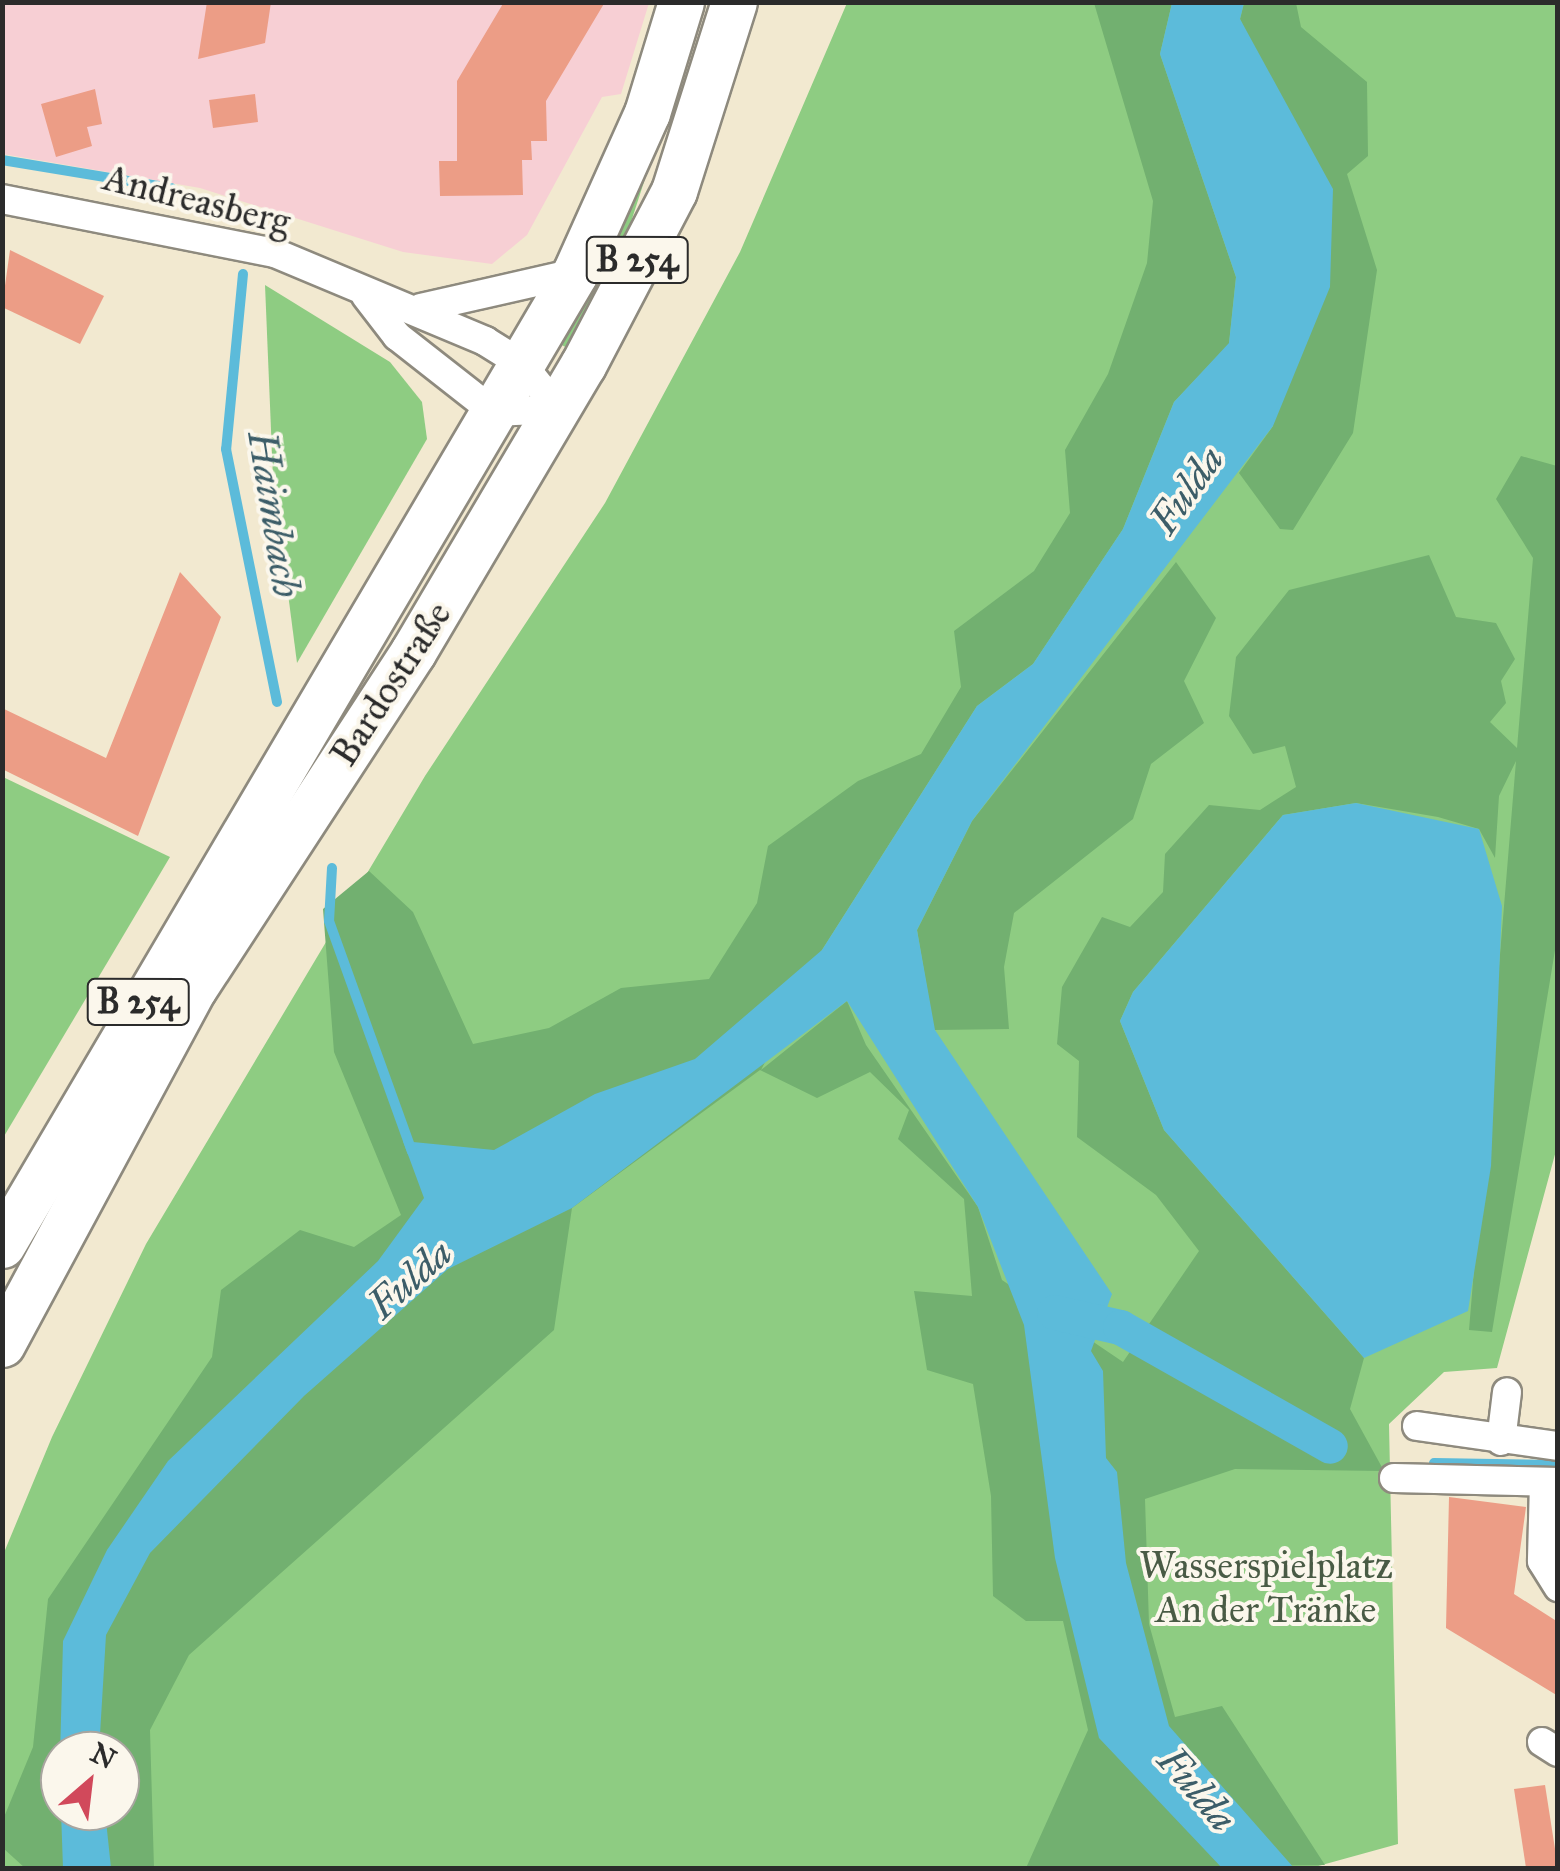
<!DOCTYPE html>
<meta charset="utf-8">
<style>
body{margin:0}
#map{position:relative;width:1560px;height:1871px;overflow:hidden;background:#f2e9d0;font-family:"IM FELL Great Primer",serif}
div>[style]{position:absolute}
.built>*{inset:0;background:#f7cfd4}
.green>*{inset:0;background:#8ecc82}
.forest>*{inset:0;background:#72b070}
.water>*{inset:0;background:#5cbbda}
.stream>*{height:10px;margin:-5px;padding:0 5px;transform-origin:5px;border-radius:5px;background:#5cbbda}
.canal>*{height:35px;margin:-17.5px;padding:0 17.5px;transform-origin:17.5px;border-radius:17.5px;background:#5cbbda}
.building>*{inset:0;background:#ec9d86}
.roads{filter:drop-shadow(2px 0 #8e8a7e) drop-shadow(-2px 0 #8e8a7e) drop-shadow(0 2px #8e8a7e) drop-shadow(0 -2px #8e8a7e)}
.minor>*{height:28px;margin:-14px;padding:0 14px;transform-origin:14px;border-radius:14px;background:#fff}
.primary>*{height:45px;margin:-22.5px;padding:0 22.5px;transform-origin:22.5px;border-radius:22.5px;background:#fff}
span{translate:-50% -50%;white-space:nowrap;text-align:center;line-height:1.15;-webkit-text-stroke:8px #fbf7ec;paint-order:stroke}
.shield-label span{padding:2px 8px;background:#fbf7ec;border:2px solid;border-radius:8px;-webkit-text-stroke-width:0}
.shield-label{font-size:35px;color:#2b2b2b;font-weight:700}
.street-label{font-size:38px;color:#2b2b2b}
.park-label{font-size:38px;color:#495b45}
.water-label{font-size:40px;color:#3c5d68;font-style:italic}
.frame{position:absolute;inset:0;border:5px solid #2b2b2b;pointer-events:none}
.north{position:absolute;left:40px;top:1731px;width:100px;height:100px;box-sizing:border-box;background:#fbf7ec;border:2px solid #a8a59f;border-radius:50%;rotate:28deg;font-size:28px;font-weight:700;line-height:40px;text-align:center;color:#2b2b2b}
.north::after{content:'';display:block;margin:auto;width:35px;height:45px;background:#d1495b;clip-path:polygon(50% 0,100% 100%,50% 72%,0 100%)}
</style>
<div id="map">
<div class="built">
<div style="clip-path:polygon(2px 3px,649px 3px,621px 94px,602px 97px,527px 235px,492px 264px,403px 252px,200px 188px,3px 154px)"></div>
</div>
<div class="green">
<div style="clip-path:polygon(702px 3px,630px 225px,567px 348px,555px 341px)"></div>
<div style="clip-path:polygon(evenodd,847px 3px,1557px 3px,1557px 1147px,1497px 1368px,1444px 1372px,1389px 1424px,1398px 1844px,1311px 1868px,3px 1868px,3px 1555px,52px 1437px,146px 1244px,425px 776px,605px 503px,740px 252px,847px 3px,60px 1751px,120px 1751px,120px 1811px,60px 1811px,60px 1751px)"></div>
<div style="clip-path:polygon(265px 285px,390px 362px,422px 402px,427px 439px,297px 663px,273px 478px)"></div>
<div style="clip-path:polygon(3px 777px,170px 857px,3px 1138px)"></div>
</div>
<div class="forest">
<div style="clip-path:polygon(evenodd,1094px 3px,1172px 3px,1160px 54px,1236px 277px,1229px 344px,1174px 402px,1123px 529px,1033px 664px,977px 706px,822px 950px,761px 1070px,847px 1001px,866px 1045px,978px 1207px,1002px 1280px,1123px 1362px,1199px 1251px,1156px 1195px,1077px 1137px,1079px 1061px,1057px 1044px,1062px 987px,1102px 917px,1130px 927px,1163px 892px,1165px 854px,1209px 805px,1260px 810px,1296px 787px,1285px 746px,1253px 754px,1229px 716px,1236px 657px,1289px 590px,1429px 555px,1456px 617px,1496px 623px,1515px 659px,1501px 681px,1506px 703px,1490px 722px,1517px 748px,1533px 558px,1496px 499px,1521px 456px,1557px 466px,1557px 938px,1492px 1332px,1469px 1330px,1516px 761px,1499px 796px,1495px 858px,1479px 829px,1438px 817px,1356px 803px,1283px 815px,1133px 992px,1120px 1021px,1164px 1130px,1364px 1358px,1350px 1409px,1384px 1471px,1235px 1469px,1145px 1499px,1149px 1624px,1175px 1717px,1222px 1706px,1325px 1865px,1026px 1868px,1088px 1730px,1063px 1621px,1026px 1621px,993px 1596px,991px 1496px,973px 1384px,927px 1370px,914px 1291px,972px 1296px,964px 1199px,898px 1139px,909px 1110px,870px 1072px,817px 1098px,760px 1070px,572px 1208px,554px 1330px,189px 1655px,150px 1730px,154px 1868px,25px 1868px,3px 1848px,2px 1822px,33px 1747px,48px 1599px,212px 1357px,221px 1290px,300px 1230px,354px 1247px,401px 1215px,334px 1052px,323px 909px,369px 871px,413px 912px,473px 1044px,549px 1028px,621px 988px,709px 979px,757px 903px,768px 846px,858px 781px,921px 754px,961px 687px,954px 631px,1034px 571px,1070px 513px,1065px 450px,1108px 374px,1147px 263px,1153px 201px,1094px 3px,60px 1751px,120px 1751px,120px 1811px,60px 1811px,60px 1751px)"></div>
<div style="clip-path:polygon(1244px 3px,1296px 3px,1301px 27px,1367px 82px,1368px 156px,1347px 174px,1377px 270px,1353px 433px,1293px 530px,1280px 529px,1239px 473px,1273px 426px,1275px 92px,1240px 19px)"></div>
<div style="clip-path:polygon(1176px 562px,1216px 618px,1184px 681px,1204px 723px,1151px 764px,1133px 819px,1014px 913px,1004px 967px,1009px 1029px,934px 1030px,917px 930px,972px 821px)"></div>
</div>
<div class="water">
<div style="clip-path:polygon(1172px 3px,1244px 3px,1240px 19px,1333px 189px,1330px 287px,1273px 426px,972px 821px,917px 930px,935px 1030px,1112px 1294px,1091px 1351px,1103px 1371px,1106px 1458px,1117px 1472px,1126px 1563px,1169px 1726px,1294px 1868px,1222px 1868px,1099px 1738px,1055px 1558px,1024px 1325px,978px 1207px,847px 1001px,572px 1208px,448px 1269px,304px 1396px,150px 1553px,106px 1635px,99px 1751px,60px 1757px,63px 1641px,107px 1550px,168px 1461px,378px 1261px,424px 1198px,403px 1141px,494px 1150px,595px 1094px,695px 1059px,822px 950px,977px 706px,1033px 664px,1123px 529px,1174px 402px,1229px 343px,1236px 277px,1160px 54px)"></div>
<div style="clip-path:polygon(1356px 803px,1479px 829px,1502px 906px,1491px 1166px,1468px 1311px,1364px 1358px,1164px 1130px,1120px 1021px,1133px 992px,1283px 815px)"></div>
<div style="clip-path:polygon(61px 1811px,105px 1811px,111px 1868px,63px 1868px)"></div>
</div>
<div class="stream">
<div style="left:2px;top:160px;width:172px;rotate:9.4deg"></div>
<div style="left:243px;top:274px;width:176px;rotate:95.5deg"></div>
<div style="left:226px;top:449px;width:258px;rotate:78.6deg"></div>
<div style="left:332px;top:868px;width:53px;rotate:93.2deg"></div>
<div style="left:329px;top:921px;width:245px;rotate:70.2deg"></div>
<div style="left:1434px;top:1463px;width:124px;rotate:0.9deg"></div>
</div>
<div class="canal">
<div style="left:1054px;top:1312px;width:68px;rotate:12.8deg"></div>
<div style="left:1120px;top:1327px;width:241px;rotate:29.5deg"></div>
</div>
<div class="building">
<div style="clip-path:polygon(207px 2px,271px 2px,265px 43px,198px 59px)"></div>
<div style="clip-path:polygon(504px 2px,605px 2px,546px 101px,547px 141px,531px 141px,532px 160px,522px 160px,523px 195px,440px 196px,439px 161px,457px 161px,457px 81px)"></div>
<div style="clip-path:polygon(95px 89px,102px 124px,87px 127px,92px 146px,56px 157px,41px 104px)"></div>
<div style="clip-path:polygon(255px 94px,258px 122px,213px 128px,209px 100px)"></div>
<div style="clip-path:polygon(10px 250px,104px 296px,80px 344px,2px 307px)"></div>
<div style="clip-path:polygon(180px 572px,221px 617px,138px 836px,2px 769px,2px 708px,106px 758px)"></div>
<div style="clip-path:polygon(1449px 1497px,1526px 1507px,1514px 1594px,1558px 1622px,1558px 1696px,1446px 1628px)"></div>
<div style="clip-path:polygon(1545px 1785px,1558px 1868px,1526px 1868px,1514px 1789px)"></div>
</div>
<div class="roads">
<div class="minor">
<div style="left:2px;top:199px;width:278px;rotate:11.2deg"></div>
<div style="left:275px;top:253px;width:228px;rotate:22.7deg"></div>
<div style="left:485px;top:341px;width:44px;rotate:31.9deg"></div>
<div style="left:522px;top:364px;width:58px;rotate:51.3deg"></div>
<div style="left:366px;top:296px;width:51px;rotate:52.2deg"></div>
<div style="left:397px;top:336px;width:123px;rotate:38.1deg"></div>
<div style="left:494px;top:412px;width:64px;rotate:-2.7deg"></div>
<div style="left:421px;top:308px;width:158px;rotate:-12.8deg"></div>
<div style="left:1417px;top:1426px;width:142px;rotate:8.1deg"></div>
<div style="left:1501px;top:1441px;width:49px;rotate:-83deg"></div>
<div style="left:1394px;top:1478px;width:164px;rotate:1.4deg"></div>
<div style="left:1544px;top:1482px;width:79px;rotate:91.5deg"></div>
<div style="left:1542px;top:1561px;width:31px;rotate:58deg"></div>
<div style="left:1542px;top:1742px;width:19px;rotate:32deg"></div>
</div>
<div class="primary">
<div style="left:2px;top:1245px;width:1128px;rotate:-59.48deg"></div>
<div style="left:575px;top:273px;width:175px;rotate:-65.8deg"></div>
<div style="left:647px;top:113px;width:116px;rotate:-73deg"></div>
<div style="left:2px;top:1344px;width:404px;rotate:-61.7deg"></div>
<div style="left:194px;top:988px;width:401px;rotate:-56.9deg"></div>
<div style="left:413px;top:652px;width:334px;rotate:-59.4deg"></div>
<div style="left:583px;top:365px;width:196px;rotate:-62.4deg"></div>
<div style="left:674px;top:191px;width:198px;rotate:-72.4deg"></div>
</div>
</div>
<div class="shield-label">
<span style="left:637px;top:260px">B 254</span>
<span style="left:138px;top:1002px">B 254</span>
</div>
<div class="street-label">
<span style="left:197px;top:200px;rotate:14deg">Andreasberg</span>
<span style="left:391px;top:684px;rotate:-57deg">Bardostraße</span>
</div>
<div class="park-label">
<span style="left:1266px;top:1588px">Wasserspielplatz<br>An der Tränke</span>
</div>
<div class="water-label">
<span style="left:1187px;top:490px;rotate:-55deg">Fulda</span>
<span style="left:274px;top:514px;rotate:81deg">Haimbach</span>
<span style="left:410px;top:1279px;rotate:-42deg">Fulda</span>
<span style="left:1197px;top:1789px;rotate:49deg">Fulda</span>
</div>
<div class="frame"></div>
<div class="north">N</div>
</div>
